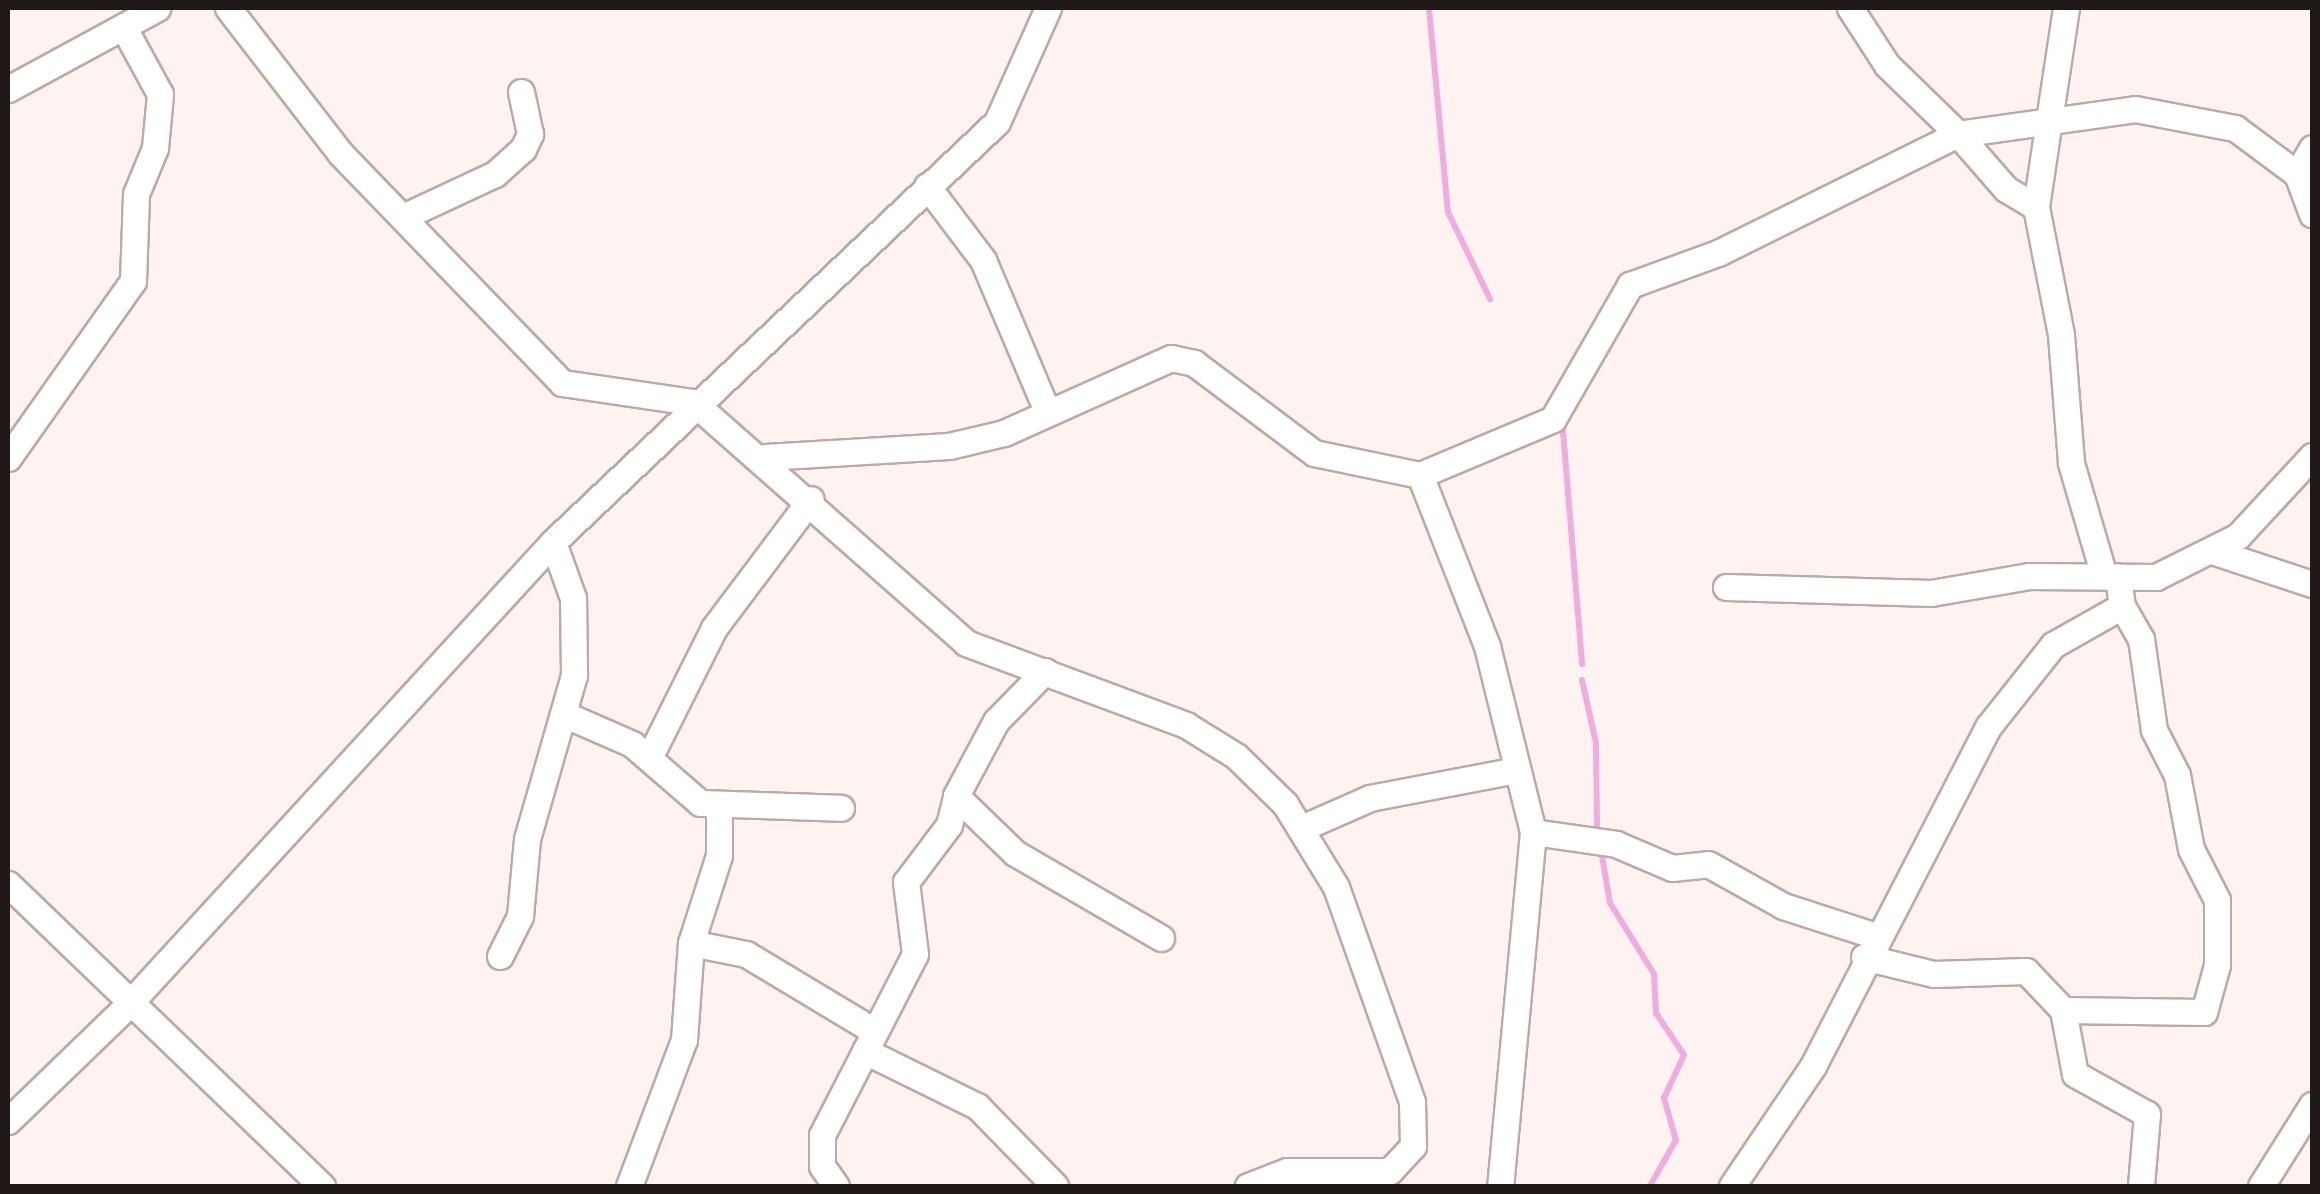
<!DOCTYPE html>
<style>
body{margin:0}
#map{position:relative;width:2320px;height:1194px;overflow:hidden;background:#fef3f0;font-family:Rubik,sans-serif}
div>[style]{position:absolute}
.stream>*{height:6px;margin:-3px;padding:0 3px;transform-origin:3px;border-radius:3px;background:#f0abdf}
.roads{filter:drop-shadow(2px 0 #bbaaa5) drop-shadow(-2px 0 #bbaaa5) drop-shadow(0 2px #bbaaa5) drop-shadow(0 -2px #bbaaa5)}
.street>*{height:25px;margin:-12.5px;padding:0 12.5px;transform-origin:12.5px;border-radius:12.5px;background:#fff}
span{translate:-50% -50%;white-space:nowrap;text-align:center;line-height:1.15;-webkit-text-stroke:8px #fff;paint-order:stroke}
.frame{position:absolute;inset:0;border:10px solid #1f1917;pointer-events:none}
</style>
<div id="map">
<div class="stream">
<div style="left:1429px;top:8px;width:205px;rotate:84.7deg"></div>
<div style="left:1448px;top:212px;width:97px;rotate:64.2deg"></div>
<div style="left:1563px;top:431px;width:234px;rotate:85.3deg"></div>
<div style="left:1582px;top:680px;width:65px;rotate:77.5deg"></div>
<div style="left:1596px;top:743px;width:84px;rotate:89.3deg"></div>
<div style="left:1602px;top:856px;width:48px;rotate:80.3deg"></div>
<div style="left:1610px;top:903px;width:84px;rotate:58.2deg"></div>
<div style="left:1654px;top:974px;width:39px;rotate:87deg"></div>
<div style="left:1656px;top:1013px;width:50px;rotate:56.3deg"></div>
<div style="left:1684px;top:1055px;width:47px;rotate:114.9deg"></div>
<div style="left:1664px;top:1098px;width:44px;rotate:74.1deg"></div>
<div style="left:1676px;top:1140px;width:53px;rotate:119.5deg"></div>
</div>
<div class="roads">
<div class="street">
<div style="left:228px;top:8px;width:183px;rotate:52.3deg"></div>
<div style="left:340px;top:153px;width:320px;rotate:46deg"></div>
<div style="left:562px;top:383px;width:132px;rotate:8.3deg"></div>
<div style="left:693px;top:402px;width:364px;rotate:41.4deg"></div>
<div style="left:966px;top:643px;width:235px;rotate:20.4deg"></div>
<div style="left:1186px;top:725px;width:59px;rotate:31.8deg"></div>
<div style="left:1236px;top:756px;width:69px;rotate:44.4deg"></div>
<div style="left:1285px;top:804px;width:97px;rotate:58.4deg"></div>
<div style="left:1336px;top:887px;width:228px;rotate:70.5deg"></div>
<div style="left:1412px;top:1102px;width:44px;rotate:88.7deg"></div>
<div style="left:1413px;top:1146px;width:34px;rotate:133deg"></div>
<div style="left:1390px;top:1171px;width:103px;rotate:180deg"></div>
<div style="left:1287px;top:1171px;width:42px;rotate:159deg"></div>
<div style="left:1850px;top:8px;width:68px;rotate:57deg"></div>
<div style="left:1887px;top:65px;width:99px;rotate:44.2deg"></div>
<div style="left:1958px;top:134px;width:179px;rotate:-8deg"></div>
<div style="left:2135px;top:109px;width:102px;rotate:10.8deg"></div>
<div style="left:2235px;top:128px;width:77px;rotate:36.6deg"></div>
<div style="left:2297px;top:174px;width:43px;rotate:69.4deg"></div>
<div style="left:2066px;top:8px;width:201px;rotate:98.6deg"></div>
<div style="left:2036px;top:207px;width:130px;rotate:78.9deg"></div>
<div style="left:2061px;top:335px;width:128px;rotate:85.5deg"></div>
<div style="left:2071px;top:463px;width:118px;rotate:73.7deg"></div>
<div style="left:8px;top:89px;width:170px;rotate:-28.5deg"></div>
<div style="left:2297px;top:174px;width:30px;rotate:-60deg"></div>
<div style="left:927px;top:186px;width:93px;rotate:52.9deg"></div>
<div style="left:983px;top:260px;width:166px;rotate:67deg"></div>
<div style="left:407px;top:215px;width:97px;rotate:-25deg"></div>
<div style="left:495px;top:174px;width:38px;rotate:-42deg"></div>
<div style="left:523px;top:149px;width:17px;rotate:-65deg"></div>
<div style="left:530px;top:134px;width:43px;rotate:-102.1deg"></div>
<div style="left:765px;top:457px;width:184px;rotate:-3.4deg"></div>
<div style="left:949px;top:446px;width:57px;rotate:-13.3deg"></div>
<div style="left:1004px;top:433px;width:183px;rotate:-24.2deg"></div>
<div style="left:1171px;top:358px;width:24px;rotate:12deg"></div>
<div style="left:1194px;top:363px;width:150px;rotate:36.9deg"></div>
<div style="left:1314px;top:453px;width:108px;rotate:11.7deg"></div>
<div style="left:1420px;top:475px;width:144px;rotate:-22.8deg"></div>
<div style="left:1553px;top:419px;width:155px;rotate:-60.1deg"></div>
<div style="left:1630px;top:285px;width:94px;rotate:-20deg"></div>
<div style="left:1718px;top:253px;width:268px;rotate:-26.4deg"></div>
<div style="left:1958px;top:134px;width:73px;rotate:48.9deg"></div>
<div style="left:2006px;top:189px;width:35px;rotate:31deg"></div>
<div style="left:8px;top:458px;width:217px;rotate:-54.8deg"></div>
<div style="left:133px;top:281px;width:87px;rotate:-88deg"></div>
<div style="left:136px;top:194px;width:50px;rotate:-67.6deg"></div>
<div style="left:155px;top:148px;width:54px;rotate:-84.7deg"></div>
<div style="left:160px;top:94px;width:75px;rotate:-118.6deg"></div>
<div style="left:1420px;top:475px;width:184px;rotate:68.6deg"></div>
<div style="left:1487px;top:646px;width:192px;rotate:76.1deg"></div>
<div style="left:1533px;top:832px;width:356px;rotate:95.3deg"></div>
<div style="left:2212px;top:551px;width:105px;rotate:18.3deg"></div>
<div style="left:1726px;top:587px;width:205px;rotate:1.7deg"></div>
<div style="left:1931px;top:593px;width:99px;rotate:-9.8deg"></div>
<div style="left:2029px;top:576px;width:127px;rotate:0.5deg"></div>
<div style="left:2156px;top:577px;width:92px;rotate:-26.6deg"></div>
<div style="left:2238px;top:536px;width:109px;rotate:-47.2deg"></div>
<div style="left:1045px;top:671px;width:70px;rotate:134.4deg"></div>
<div style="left:996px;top:721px;width:85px;rotate:118.1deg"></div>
<div style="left:956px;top:796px;width:82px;rotate:44deg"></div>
<div style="left:1015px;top:853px;width:169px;rotate:30.2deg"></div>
<div style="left:568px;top:716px;width:70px;rotate:23.6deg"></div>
<div style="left:632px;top:744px;width:90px;rotate:40.9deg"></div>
<div style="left:700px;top:803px;width:141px;rotate:2deg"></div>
<div style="left:650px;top:756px;width:143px;rotate:-63.4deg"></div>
<div style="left:714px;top:628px;width:161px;rotate:-53.1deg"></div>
<div style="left:1304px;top:827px;width:72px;rotate:-23.7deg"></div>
<div style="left:1370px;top:798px;width:150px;rotate:-10.8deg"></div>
<div style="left:1533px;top:832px;width:84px;rotate:8.2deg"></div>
<div style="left:1616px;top:844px;width:61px;rotate:23.2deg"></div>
<div style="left:1672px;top:868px;width:36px;rotate:-6deg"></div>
<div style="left:1708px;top:864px;width:86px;rotate:29.2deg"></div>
<div style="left:1783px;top:906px;width:95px;rotate:17.9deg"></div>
<div style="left:8px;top:884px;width:436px;rotate:43.9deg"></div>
<div style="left:691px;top:943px;width:56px;rotate:11.3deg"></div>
<div style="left:746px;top:954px;width:149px;rotate:31deg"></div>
<div style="left:500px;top:956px;width:45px;rotate:-63.4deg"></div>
<div style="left:520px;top:916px;width:77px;rotate:-84.8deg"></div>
<div style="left:527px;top:839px;width:171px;rotate:-74deg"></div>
<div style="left:574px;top:675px;width:77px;rotate:-90.7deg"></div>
<div style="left:573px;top:598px;width:59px;rotate:-109.7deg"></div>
<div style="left:1864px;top:957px;width:72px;rotate:13.7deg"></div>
<div style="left:1934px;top:974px;width:92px;rotate:-1.9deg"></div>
<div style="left:2026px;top:971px;width:54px;rotate:46.5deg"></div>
<div style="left:2063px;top:1010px;width:141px;rotate:0.8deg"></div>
<div style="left:2204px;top:1012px;width:49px;rotate:-74.5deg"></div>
<div style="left:2217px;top:965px;width:65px;rotate:-90deg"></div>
<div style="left:2217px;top:900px;width:57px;rotate:-117deg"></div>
<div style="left:2191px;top:849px;width:75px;rotate:-100.7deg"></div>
<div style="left:2177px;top:775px;width:51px;rotate:-117.1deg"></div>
<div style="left:2154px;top:730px;width:92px;rotate:-98.1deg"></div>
<div style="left:2141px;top:639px;width:38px;rotate:-120deg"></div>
<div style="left:2063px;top:1010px;width:65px;rotate:79.4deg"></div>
<div style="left:2075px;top:1074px;width:82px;rotate:29.1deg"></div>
<div style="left:2147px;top:1114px;width:72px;rotate:94.8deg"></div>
<div style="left:865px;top:1051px;width:125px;rotate:26.2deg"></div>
<div style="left:977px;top:1106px;width:112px;rotate:45.7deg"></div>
<div style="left:8px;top:1121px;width:167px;rotate:-44deg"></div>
<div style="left:128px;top:1005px;width:628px;rotate:-47.45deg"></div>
<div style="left:553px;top:542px;width:611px;rotate:-43.41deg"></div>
<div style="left:997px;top:122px;width:125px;rotate:-65.9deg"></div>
<div style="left:629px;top:1186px;width:156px;rotate:-69.4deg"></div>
<div style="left:684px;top:1040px;width:97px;rotate:-85.9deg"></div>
<div style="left:691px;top:943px;width:92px;rotate:-72.3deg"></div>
<div style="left:719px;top:855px;width:48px;rotate:-90deg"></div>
<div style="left:836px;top:1186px;width:24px;rotate:-125deg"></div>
<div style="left:822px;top:1166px;width:31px;rotate:-90deg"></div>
<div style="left:822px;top:1135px;width:203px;rotate:-62.8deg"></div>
<div style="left:915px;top:954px;width:73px;rotate:-97.1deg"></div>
<div style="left:906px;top:882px;width:71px;rotate:-53deg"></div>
<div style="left:949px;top:825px;width:30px;rotate:-76deg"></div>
<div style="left:1732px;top:1186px;width:145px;rotate:-56deg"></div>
<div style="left:1813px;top:1066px;width:382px;rotate:-62.7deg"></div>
<div style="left:1988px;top:727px;width:105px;rotate:-51.6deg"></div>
<div style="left:2053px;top:645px;width:79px;rotate:-29.5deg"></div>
<div style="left:2122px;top:606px;width:30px;rotate:-98deg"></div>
<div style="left:2261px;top:1186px;width:96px;rotate:-57.8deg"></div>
</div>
</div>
<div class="frame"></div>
</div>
